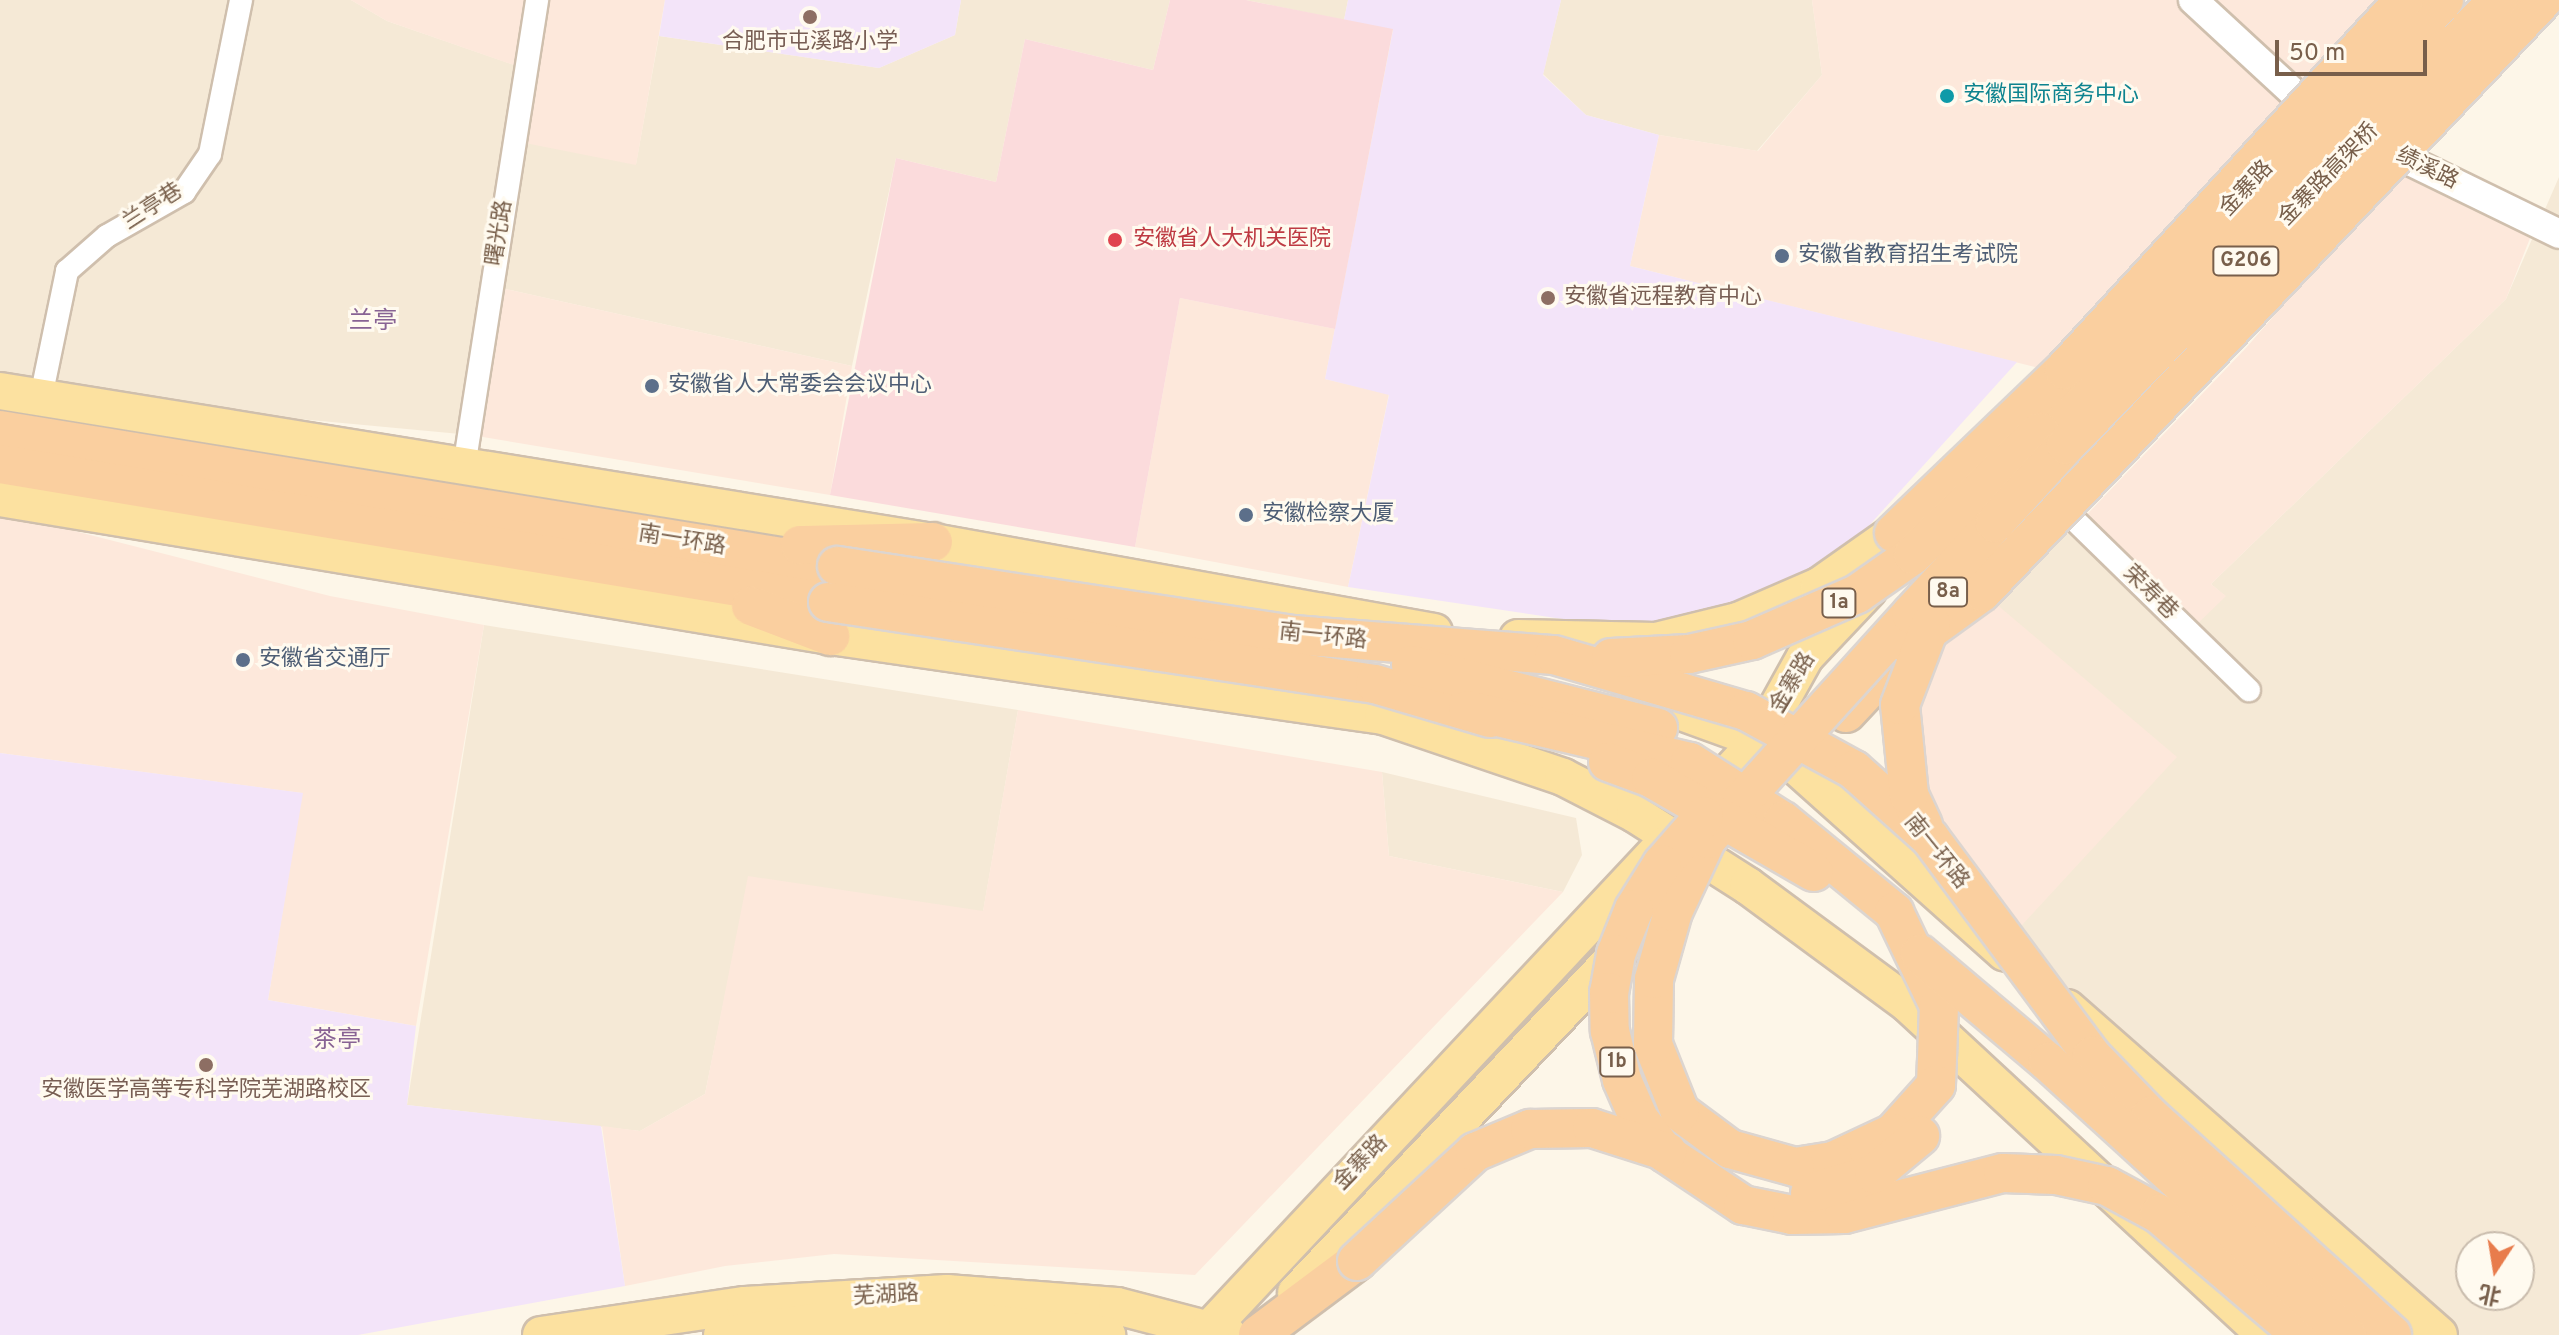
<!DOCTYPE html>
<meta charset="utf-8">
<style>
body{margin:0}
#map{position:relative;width:2559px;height:1335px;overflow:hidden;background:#fdf6e8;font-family:Overpass,"Noto Sans SC",sans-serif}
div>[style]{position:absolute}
.residential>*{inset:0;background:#f5e9d6}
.commercial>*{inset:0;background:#fde8db}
.education>*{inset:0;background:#f3e4f9}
.medical>*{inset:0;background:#fbdbdc}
.roads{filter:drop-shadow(2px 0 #cfbfad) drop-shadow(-2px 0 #cfbfad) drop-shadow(0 2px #cfbfad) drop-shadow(0 -2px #cfbfad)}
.minor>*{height:22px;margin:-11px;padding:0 11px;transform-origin:11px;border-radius:11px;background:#fff}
.tertiary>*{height:28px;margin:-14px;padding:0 14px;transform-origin:14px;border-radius:14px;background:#fff}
.primary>*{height:36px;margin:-18px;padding:0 18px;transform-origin:18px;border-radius:18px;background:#fce1a0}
.trunk>*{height:38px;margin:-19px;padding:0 19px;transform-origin:19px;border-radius:19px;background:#facf9f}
.bridges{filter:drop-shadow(2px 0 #dcd5d0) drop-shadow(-2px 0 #dcd5d0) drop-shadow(0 2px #dcd5d0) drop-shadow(0 -2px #dcd5d0)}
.trunk-bridge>*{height:38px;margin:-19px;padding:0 19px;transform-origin:19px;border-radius:19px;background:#facf9f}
.dots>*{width:22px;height:22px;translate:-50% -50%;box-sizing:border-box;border:4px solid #fffaef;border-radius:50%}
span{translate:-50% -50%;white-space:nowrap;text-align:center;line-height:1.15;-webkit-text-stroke:6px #fffaef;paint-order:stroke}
.shield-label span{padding:2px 6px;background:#fffaef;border:2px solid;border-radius:6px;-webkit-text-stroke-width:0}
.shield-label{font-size:20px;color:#785f4b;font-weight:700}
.education-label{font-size:22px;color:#785e54}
.left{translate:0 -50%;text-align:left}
.culture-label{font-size:22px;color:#0d838f}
.street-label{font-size:22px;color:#785f4b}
.health-label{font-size:22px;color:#be3a42}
.service-label{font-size:22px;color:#4e5e75}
.neighbourhood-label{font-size:24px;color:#886394}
.north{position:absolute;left:2455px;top:1231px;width:80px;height:80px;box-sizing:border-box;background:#fffaef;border:2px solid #c9bcad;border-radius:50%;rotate:192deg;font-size:22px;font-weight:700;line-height:32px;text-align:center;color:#785f4b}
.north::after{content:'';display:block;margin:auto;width:28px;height:36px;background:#e87c4c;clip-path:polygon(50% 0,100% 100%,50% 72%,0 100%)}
.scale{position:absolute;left:2275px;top:40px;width:152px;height:36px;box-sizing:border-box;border:4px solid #785f4b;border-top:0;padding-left:10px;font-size:24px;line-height:28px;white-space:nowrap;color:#785f4b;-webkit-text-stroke:6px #fffaef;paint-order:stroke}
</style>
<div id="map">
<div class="residential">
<div style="clip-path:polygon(0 0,351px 0,387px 21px,526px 69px,636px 164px,659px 36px,879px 68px,955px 35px,961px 0,1170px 0,1153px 70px,1025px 39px,996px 182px,896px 158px,852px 366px,492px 286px,471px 435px,0 391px)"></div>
<div style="clip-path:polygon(1246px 0,1348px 0,1344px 20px)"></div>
<div style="clip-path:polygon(1561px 0,1812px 0,1822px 75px,1757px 151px,1659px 135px,1586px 115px,1543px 74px)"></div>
<div style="clip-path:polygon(evenodd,2559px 177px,2559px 1335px,2439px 1335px,2000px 949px,1982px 592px,2076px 526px,2225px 596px,2211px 584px,2506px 299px,2559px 177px,2471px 1247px,2519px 1247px,2519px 1295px,2471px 1295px,2471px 1247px)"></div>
<div style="clip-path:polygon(484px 625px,1018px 710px,983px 912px,749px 877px,705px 1094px,640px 1131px,407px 1105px)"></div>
<div style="clip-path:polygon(1382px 772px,1576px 818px,1582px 855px,1563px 892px,1389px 856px)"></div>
</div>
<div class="commercial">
<div style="clip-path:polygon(351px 0,665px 0,636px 165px,515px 141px,525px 69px,387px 21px)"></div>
<div style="clip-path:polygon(1812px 0,2421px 0,2071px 376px,1630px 266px,1659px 135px,1758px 151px,1822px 75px)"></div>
<div style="clip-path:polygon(2399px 171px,2536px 223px,2506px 299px,2211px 584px,2226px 596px,2189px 632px,2076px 526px,2246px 348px)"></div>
<div style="clip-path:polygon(492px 286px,852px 366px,830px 495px,471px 435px)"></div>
<div style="clip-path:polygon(1180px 298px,1335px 329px,1325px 379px,1389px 394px,1348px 587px,1135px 547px)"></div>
<div style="clip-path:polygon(0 512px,330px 596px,484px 625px,416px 1026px,268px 1000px,302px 793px,0 753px)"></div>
<div style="clip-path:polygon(1982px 592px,2177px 757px,2000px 949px,1948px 885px,1897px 669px)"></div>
<div style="clip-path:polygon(1018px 710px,1382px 772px,1389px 856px,1563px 892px,1195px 1275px,834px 1254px,725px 1266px,625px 1286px,602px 1126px,640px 1131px,705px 1094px,748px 876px,983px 911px)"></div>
</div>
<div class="education">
<div style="clip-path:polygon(665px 0,961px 0,955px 35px,879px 68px,659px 36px)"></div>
<div style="clip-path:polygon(1348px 0,1561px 0,1543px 75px,1586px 115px,1659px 135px,1630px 266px,2017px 362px,1846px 551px,1765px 600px,1636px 630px,1348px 587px,1389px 395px,1325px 379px,1393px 30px,1344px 20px)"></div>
<div style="clip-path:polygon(0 753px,303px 793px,268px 1000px,416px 1026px,407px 1105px,601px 1126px,625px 1286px,358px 1335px,0 1335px)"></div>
</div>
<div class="medical">
<div style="clip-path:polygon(1170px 0,1246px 0,1393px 29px,1335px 329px,1180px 298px,1135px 547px,830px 495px,896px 158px,996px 182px,1025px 39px,1153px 70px)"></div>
</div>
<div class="roads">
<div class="minor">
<div style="left:41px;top:397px;width:129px;rotate:-78.3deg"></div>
<div style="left:67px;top:271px;width:53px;rotate:-41.2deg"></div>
<div style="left:107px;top:236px;width:89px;rotate:-29.7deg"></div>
<div style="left:184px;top:192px;width:46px;rotate:-55.6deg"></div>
<div style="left:210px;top:154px;width:157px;rotate:-78.6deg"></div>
<div style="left:464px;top:467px;width:473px;rotate:-81.1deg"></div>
<div style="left:2055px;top:501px;width:271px;rotate:44.3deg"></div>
</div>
<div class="tertiary">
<div style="left:2193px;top:0;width:176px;rotate:42.7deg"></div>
<div style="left:2381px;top:147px;width:198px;rotate:26deg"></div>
</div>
<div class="primary">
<div style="left:0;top:391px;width:945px;rotate:9.19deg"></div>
<div style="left:933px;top:542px;width:509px;rotate:10.18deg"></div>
<div style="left:0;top:498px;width:841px;rotate:9.44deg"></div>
<div style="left:830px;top:636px;width:559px;rotate:8.23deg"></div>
<div style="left:1383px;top:716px;width:190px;rotate:18.7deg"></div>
<div style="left:1563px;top:777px;width:81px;rotate:27.2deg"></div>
<div style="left:1635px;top:814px;width:134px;rotate:32.5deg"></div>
<div style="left:1748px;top:886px;width:199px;rotate:36.4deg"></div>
<div style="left:1908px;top:1004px;width:488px;rotate:42.8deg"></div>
<div style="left:1518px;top:638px;width:138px;rotate:1.2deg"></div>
<div style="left:1656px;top:641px;width:84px;rotate:-13.7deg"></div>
<div style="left:1738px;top:621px;width:88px;rotate:-23.4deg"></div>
<div style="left:1819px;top:586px;width:92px;rotate:-35.2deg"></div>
<div style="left:1632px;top:694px;width:135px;rotate:19.9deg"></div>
<div style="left:1759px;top:740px;width:45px;rotate:35.1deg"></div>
<div style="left:1796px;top:766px;width:280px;rotate:41.8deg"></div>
<div style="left:1702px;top:802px;width:84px;rotate:-47.4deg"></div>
<div style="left:1759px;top:740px;width:95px;rotate:-61deg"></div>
<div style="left:1805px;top:657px;width:93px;rotate:-46.7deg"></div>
<div style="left:2067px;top:1008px;width:495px;rotate:41.3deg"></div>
<div style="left:1296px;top:1293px;width:561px;rotate:-46.52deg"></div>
<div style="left:541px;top:1335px;width:206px;rotate:-8.4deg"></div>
<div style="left:745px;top:1305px;width:202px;rotate:-3.4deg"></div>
<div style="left:947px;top:1293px;width:170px;rotate:4.4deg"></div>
<div style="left:1117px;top:1306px;width:115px;rotate:14.6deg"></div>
<div style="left:722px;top:1335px;width:97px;rotate:-8.3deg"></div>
<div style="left:818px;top:1321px;width:149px"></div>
<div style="left:967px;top:1321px;width:141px;rotate:5.7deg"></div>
<div style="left:1204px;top:1335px;width:670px;rotate:-46.87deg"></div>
</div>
<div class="trunk">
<div style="left:0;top:430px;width:848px;rotate:9.23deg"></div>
<div style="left:0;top:464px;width:839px;rotate:9.46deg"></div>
<div style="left:800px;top:545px;width:133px;rotate:-1.3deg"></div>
<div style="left:751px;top:606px;width:85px;rotate:20.8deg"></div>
<div style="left:1846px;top:713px;width:127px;rotate:-46.9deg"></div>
<div style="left:1258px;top:1335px;width:124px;rotate:-36.8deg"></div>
</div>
</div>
<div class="bridges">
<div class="trunk-bridge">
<div style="left:2026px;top:454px;width:617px;rotate:-47.36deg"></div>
<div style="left:1894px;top:533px;width:236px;rotate:-43.8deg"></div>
<div style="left:2064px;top:370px;width:502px;rotate:-47.42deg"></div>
<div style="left:837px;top:566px;width:461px;rotate:8.6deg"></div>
<div style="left:1293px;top:635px;width:262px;rotate:4.4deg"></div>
<div style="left:1554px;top:655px;width:200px;rotate:16.3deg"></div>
<div style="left:1746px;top:711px;width:123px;rotate:28.6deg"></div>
<div style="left:1854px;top:770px;width:102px;rotate:41.8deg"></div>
<div style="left:1930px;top:838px;width:272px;rotate:53.4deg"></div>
<div style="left:2092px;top:1056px;width:83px;rotate:46deg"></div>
<div style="left:2150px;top:1116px;width:326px;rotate:42.1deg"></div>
<div style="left:828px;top:602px;width:553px;rotate:8.53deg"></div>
<div style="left:1375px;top:684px;width:120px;rotate:16.5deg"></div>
<div style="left:1909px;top:645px;width:90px;rotate:-36deg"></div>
<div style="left:1982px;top:592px;width:816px;rotate:-46.54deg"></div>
<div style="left:1611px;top:658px;width:78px;rotate:-2.9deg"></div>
<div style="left:1689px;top:654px;width:65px;rotate:-12.5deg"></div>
<div style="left:1752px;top:640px;width:115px;rotate:-23.7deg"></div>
<div style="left:1857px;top:594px;width:68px;rotate:-34.9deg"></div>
<div style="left:1913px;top:555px;width:177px;rotate:-44.1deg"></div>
<div style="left:1411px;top:665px;width:255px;rotate:14.3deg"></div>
<div style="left:1468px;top:710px;width:228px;rotate:13.2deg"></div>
<div style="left:1690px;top:762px;width:110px;rotate:32.4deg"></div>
<div style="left:1783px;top:821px;width:144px;rotate:39.3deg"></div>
<div style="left:1894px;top:912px;width:104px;rotate:64.4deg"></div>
<div style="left:1939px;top:1006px;width:79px;rotate:92.2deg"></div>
<div style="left:1936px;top:1085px;width:64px;rotate:131.9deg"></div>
<div style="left:1893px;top:1133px;width:66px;rotate:155deg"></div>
<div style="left:1833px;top:1161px;width:38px;rotate:171deg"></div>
<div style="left:1795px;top:1167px;width:67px;rotate:-164.5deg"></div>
<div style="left:1730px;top:1149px;width:62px;rotate:-143.5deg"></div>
<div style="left:1680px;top:1112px;width:73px;rotate:-111.7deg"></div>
<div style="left:1653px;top:1044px;width:65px;rotate:-89.1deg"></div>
<div style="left:1654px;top:979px;width:70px;rotate:-74.2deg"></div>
<div style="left:1673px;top:912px;width:81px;rotate:-65deg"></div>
<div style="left:1707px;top:839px;width:304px;rotate:-47.8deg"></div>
<div style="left:1911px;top:614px;width:124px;rotate:-47.3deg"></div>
<div style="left:1995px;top:523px;width:105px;rotate:-47.7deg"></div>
<div style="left:2066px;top:445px;width:620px;rotate:-45.85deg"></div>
<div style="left:1608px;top:762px;width:46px;rotate:20.4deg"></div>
<div style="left:1651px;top:778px;width:188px;rotate:30deg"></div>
<div style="left:1704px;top:816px;width:64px;rotate:131.2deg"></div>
<div style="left:1662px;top:864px;width:53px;rotate:121.9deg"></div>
<div style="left:1634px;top:909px;width:48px;rotate:111.8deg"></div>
<div style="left:1616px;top:954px;width:39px;rotate:100deg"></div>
<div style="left:1609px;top:992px;width:39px;rotate:89deg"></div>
<div style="left:1610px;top:1031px;width:50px;rotate:76.2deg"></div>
<div style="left:1622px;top:1080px;width:43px;rotate:66.4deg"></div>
<div style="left:1639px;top:1119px;width:43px;rotate:52.6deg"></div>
<div style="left:1665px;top:1153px;width:94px;rotate:33.7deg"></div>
<div style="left:1743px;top:1205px;width:50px;rotate:11.5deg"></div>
<div style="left:1792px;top:1215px;width:52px;rotate:-1.1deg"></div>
<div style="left:1844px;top:1214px;width:164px;rotate:-14.5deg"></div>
<div style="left:2003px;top:1173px;width:53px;rotate:2.2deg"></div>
<div style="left:2056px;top:1175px;width:52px;rotate:12.2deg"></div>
<div style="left:2107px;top:1186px;width:59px;rotate:28.3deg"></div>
<div style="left:2159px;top:1214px;width:187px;rotate:40.4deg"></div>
<div style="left:1923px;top:825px;width:33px;rotate:-115deg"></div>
<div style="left:1909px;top:795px;width:90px;rotate:-95.7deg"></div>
<div style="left:1900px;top:705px;width:87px;rotate:-69.1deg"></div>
<div style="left:1920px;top:954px;width:167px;rotate:40.2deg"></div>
<div style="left:2048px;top:1062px;width:405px;rotate:42.4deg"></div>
<div style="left:1810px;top:1193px;width:67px;rotate:-16.5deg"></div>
<div style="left:1874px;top:1174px;width:60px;rotate:-39.6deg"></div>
<div style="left:1357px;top:1261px;width:161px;rotate:-42.7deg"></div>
<div style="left:1475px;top:1152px;width:60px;rotate:-22.7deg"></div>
<div style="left:1530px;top:1129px;width:62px;rotate:-0.9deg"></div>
<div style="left:1592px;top:1128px;width:79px;rotate:17.7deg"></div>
</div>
</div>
<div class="dots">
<div style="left:810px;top:17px;background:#8d6e63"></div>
<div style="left:1947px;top:96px;background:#0f9aa8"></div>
<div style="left:1115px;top:240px;background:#e0444e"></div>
<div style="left:1782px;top:256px;background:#5c6f8a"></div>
<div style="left:1548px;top:298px;background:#8d6e63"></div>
<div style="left:652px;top:386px;background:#5c6f8a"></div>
<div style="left:1246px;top:515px;background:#5c6f8a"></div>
<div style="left:243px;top:660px;background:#5c6f8a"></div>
<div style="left:206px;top:1065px;background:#8d6e63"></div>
</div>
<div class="shield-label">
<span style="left:2246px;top:261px">G206</span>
<span style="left:1948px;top:592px">8a</span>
<span style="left:1839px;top:603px">1a</span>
<span style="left:1617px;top:1062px">1b</span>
</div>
<div class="education-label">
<span style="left:810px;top:43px">合肥市屯溪路小学</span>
<span class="left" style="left:1564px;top:298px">安徽省远程教育中心</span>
<span style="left:206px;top:1091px">安徽医学高等专科学院芜湖路校区</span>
</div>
<div class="culture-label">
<span class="left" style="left:1963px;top:96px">安徽国际商务中心</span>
</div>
<div class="street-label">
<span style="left:2427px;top:169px;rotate:26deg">绩溪路</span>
<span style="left:2329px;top:175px;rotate:-46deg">金寨路高架桥</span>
<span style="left:2247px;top:189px;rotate:-47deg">金寨路</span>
<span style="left:153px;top:207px;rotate:-33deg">兰亭巷</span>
<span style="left:500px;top:233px;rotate:-81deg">曙光路</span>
<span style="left:682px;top:541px;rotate:9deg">南一环路</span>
<span style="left:2150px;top:593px;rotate:44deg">荣寿巷</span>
<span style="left:1323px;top:637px;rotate:6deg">南一环路</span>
<span style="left:1793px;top:683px;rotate:-59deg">金寨路</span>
<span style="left:1936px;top:852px;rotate:51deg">南一环路</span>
<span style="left:1361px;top:1163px;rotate:-46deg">金寨路</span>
<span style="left:886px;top:1296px;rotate:-3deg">芜湖路</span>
</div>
<div class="health-label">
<span class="left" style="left:1133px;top:240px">安徽省人大机关医院</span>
</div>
<div class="service-label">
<span class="left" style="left:1798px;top:256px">安徽省教育招生考试院</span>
<span class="left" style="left:668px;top:386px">安徽省人大常委会会议中心</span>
<span class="left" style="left:1262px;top:515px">安徽检察大厦</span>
<span class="left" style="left:259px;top:660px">安徽省交通厅</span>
</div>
<div class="neighbourhood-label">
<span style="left:373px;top:323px">兰亭</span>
<span style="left:337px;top:1042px">茶亭</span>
</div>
<div class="north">北</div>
<div class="scale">50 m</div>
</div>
